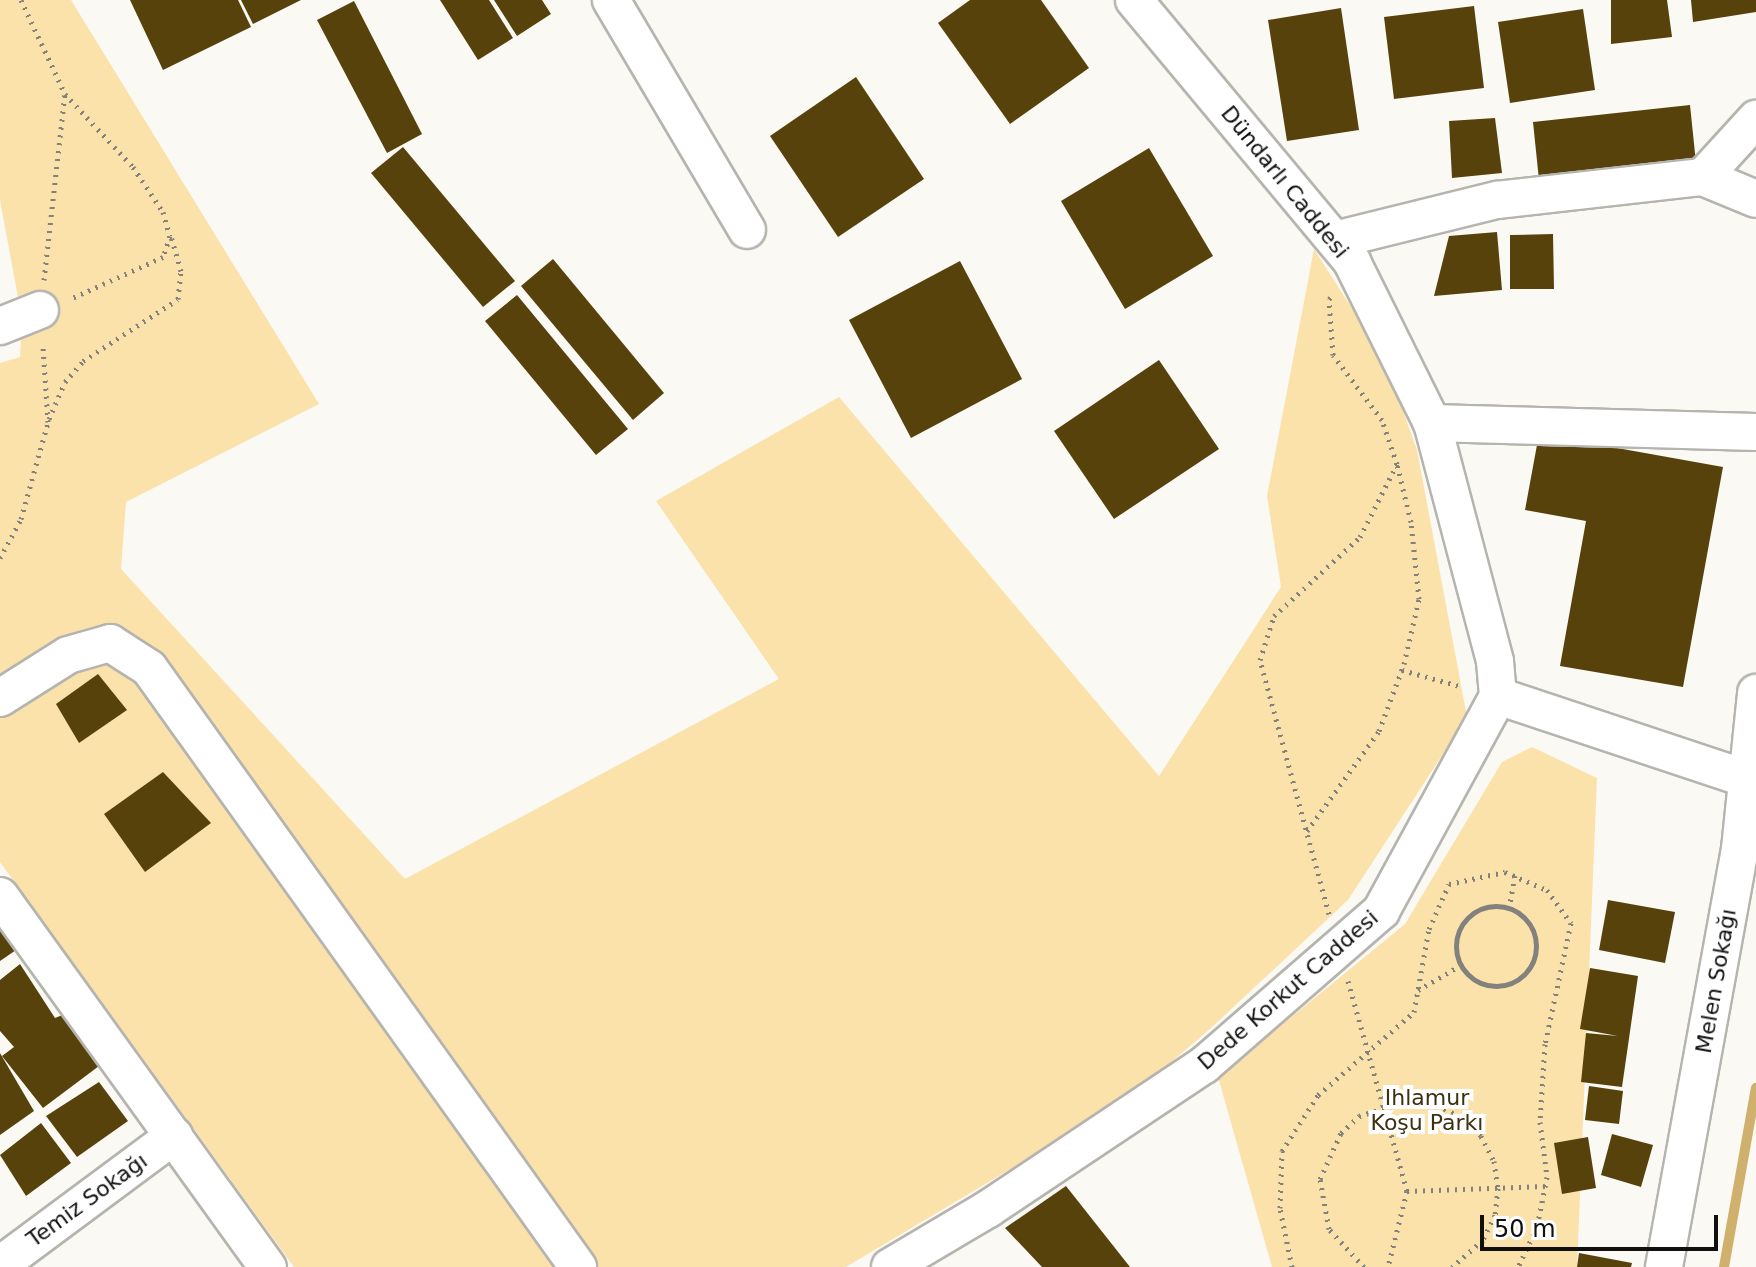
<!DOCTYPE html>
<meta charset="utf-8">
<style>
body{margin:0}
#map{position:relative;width:1756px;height:1267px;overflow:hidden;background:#fbf9f4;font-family:"DejaVu Sans",sans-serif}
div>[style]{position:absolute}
.green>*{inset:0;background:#fbe2ab}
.stream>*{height:10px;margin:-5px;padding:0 5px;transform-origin:5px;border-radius:5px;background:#cfb16d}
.building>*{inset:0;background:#57420b}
.path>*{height:5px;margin-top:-2.5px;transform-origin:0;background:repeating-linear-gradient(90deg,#82817e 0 2px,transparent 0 8px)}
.path>.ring{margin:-2.5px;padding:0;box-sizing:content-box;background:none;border:5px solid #82817e;border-radius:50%}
.roads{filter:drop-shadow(2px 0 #b6b4af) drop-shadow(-2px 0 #b6b4af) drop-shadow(0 2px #b6b4af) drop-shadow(0 -2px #b6b4af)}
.minor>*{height:36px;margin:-18px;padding:0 18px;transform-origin:18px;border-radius:18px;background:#fff}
span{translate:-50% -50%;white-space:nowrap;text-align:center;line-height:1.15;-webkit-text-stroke:8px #fff;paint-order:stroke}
.street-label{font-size:22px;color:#11100f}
.park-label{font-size:22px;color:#3e3113}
.scale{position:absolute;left:1480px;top:1215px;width:238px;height:36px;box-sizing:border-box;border:4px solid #11100f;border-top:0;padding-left:10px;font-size:24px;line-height:28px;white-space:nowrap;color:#11100f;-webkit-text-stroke:6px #fff;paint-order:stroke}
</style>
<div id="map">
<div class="green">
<div style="clip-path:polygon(0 0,71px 0,319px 404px,126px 502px,121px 569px,405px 879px,779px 679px,656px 501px,839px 397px,1159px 776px,1281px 587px,1267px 496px,1314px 249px,1385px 360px,1417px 450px,1467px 717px,1348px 900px,1211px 1028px,1128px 1099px,846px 1267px,294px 1267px,0 862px,0 363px,20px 357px,22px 319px,0 200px)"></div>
<div style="clip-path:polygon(1532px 747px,1597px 778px,1577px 1267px,1272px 1267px,1218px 1077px,1405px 924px,1502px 762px)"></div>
</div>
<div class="stream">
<div style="left:1724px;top:1267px;width:182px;rotate:-79.9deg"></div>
</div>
<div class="building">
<div style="clip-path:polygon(130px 0,238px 0,251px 27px,163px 70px)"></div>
<div style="clip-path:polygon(241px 0,301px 0,253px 24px)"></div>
<div style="clip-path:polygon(440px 0,489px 0,513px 38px,478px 60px)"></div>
<div style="clip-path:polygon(494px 0,542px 0,551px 14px,517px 36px)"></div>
<div style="clip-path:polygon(970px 0,1041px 0,1089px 68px,1010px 124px,938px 23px)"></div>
<div style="clip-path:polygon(1611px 0,1667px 0,1672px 37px,1611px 44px)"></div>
<div style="clip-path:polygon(1691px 0,1756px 0,1756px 12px,1693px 22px)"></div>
<div style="clip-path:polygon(354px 1px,422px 134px,387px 153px,317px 20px)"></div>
<div style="clip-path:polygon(1474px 6px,1484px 88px,1394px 99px,1384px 17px)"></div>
<div style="clip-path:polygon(1341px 8px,1359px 130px,1287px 141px,1268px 20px)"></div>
<div style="clip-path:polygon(1583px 9px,1595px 90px,1510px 103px,1498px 22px)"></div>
<div style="clip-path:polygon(856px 77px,924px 179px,838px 237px,770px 136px)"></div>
<div style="clip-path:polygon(1690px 105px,1696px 163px,1539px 180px,1533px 122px)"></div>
<div style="clip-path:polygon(1495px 118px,1502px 173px,1452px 178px,1449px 121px)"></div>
<div style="clip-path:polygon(403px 147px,515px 281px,483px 307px,371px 173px)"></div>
<div style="clip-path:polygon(1149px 148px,1213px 256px,1125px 309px,1061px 201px)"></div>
<div style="clip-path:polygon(1497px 232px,1502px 290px,1434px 296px,1449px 236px)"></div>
<div style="clip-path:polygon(1553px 234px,1554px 289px,1510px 289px,1510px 235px)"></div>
<div style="clip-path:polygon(553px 259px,664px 393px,633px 420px,521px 286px)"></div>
<div style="clip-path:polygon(960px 261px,1022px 379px,911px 438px,849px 320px)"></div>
<div style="clip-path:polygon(517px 295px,628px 429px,596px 455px,485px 321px)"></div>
<div style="clip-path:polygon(1159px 360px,1219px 449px,1114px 519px,1054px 431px)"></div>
<div style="clip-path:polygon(1539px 434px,1723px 467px,1683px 687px,1560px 666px,1586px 521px,1525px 510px)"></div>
<div style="clip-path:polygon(98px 674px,127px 710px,79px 743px,56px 704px)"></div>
<div style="clip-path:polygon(163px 772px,211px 823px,145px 872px,104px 814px)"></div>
<div style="clip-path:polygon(1608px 900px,1675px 912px,1665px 963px,1599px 950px)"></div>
<div style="clip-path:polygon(0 923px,19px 948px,0 961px)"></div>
<div style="clip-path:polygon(20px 964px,55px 1018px,65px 1014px,99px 1066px,43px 1108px,2px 1056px,14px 1047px,0 1031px,0 980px)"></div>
<div style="clip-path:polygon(1590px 968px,1638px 976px,1622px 1087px,1581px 1082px,1586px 1033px,1618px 1036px,1580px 1029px)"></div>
<div style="clip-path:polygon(0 1053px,34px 1111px,0 1135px)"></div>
<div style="clip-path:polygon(99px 1082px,128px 1121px,77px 1157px,46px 1116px)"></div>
<div style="clip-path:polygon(1589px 1086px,1623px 1091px,1619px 1124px,1585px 1120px)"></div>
<div style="clip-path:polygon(41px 1123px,71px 1163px,26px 1196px,0 1155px)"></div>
<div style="clip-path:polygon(1612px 1134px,1653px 1145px,1641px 1187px,1601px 1175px)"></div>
<div style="clip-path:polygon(1588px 1137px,1596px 1188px,1562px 1194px,1554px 1143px)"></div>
<div style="clip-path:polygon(1066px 1186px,1130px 1267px,1042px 1267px,1005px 1228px)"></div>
<div style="clip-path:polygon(1579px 1253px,1632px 1263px,1631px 1267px,1577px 1267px)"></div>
</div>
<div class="path">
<div style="left:21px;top:0;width:104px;rotate:64.9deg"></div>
<div style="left:65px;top:94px;width:100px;rotate:47deg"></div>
<div style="left:133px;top:167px;width:54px;rotate:56.3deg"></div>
<div style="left:163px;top:212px;width:25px;rotate:74deg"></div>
<div style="left:170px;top:236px;width:22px;rotate:108deg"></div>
<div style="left:163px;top:257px;width:102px;rotate:155.7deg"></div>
<div style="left:44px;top:280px;width:187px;rotate:-83.6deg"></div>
<div style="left:49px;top:419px;width:40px;rotate:-66.6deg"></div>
<div style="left:65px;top:382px;width:28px;rotate:-49deg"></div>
<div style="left:83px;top:361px;width:113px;rotate:-33.1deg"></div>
<div style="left:178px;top:299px;width:28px;rotate:-84deg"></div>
<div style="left:181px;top:271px;width:35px;rotate:-106deg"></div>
<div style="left:0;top:558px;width:44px;rotate:-61.7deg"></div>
<div style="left:21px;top:519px;width:101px;rotate:-74.4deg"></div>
<div style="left:48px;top:422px;width:76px;rotate:-93.8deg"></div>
<div style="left:1402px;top:670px;width:63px;rotate:15.6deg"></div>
<div style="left:1307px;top:831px;width:123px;rotate:-54.2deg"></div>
<div style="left:1379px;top:731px;width:72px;rotate:-69.5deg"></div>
<div style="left:1404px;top:664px;width:67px;rotate:-77deg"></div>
<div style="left:1419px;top:599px;width:77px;rotate:-95.9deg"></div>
<div style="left:1411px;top:522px;width:60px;rotate:-103.6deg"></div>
<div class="ring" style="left:1456px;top:906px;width:75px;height:75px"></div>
<div style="left:1509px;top:909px;width:34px;rotate:-80deg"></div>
<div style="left:1329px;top:914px;width:263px;rotate:-105.2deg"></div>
<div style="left:1260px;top:660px;width:46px;rotate:-72.3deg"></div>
<div style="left:1274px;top:616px;width:117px;rotate:-42.6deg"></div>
<div style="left:1360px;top:537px;width:82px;rotate:-63.1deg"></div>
<div style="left:1397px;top:464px;width:46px;rotate:-108.8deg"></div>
<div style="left:1382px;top:420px;width:81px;rotate:-127deg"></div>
<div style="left:1333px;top:355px;width:56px;rotate:-94.1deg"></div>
<div style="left:1329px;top:299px;width:6px;rotate:-45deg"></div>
<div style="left:1348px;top:981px;width:218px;rotate:74.3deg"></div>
<div style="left:1407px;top:1191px;width:78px;rotate:104deg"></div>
<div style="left:1418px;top:990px;width:50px;rotate:-30.2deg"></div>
<div style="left:1407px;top:1191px;width:138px;rotate:-2.1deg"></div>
<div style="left:1292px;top:1267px;width:60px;rotate:-101.5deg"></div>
<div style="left:1280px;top:1208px;width:57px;rotate:-88deg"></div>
<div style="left:1282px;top:1151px;width:67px;rotate:-57.3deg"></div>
<div style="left:1318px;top:1095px;width:127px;rotate:-40.8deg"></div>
<div style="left:1414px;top:1012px;width:84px;rotate:-79.8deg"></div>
<div style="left:1429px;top:929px;width:49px;rotate:-66deg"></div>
<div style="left:1449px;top:884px;width:57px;rotate:-12.1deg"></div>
<div style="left:1505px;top:872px;width:46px;rotate:23.2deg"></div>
<div style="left:1547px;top:890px;width:41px;rotate:54deg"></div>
<div style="left:1571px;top:923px;width:124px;rotate:102.1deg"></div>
<div style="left:1545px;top:1044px;width:78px;rotate:93.7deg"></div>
<div style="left:1540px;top:1122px;width:55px;rotate:82.7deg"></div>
<div style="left:1547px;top:1177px;width:51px;rotate:101.3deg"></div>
<div style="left:1537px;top:1227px;width:44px;rotate:115.4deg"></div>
<div style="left:1364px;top:1267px;width:52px;rotate:-132.6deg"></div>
<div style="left:1329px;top:1229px;width:51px;rotate:-100.2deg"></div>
<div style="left:1320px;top:1179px;width:51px;rotate:-65.5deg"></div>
<div style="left:1341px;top:1133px;width:25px;rotate:-43deg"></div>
<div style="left:1359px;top:1116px;width:53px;rotate:-17.4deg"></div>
<div style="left:1410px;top:1100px;width:27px;rotate:10deg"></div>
<div style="left:1437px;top:1105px;width:28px;rotate:27deg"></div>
<div style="left:1462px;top:1118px;width:26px;rotate:43deg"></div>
<div style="left:1481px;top:1136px;width:28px;rotate:63deg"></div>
<div style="left:1494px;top:1161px;width:27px;rotate:82deg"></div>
<div style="left:1498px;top:1188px;width:27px;rotate:96deg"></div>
<div style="left:1495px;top:1215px;width:28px;rotate:116deg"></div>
<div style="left:1483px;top:1240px;width:41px;rotate:138.9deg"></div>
</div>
<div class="roads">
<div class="minor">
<div style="left:611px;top:0;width:267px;rotate:59.4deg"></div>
<div style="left:1134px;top:0;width:341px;rotate:50.2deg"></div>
<div style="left:1352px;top:262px;width:180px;rotate:63.6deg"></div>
<div style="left:1703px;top:177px;width:79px;rotate:-47.6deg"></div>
<div style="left:1335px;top:240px;width:167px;rotate:-13.9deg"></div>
<div style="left:1497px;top:200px;width:207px;rotate:-6.4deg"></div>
<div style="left:1703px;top:177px;width:57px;rotate:22.5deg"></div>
<div style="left:0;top:326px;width:43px;rotate:-21.8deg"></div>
<div style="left:1498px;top:696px;width:35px;rotate:-95deg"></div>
<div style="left:1495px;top:661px;width:246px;rotate:-104.8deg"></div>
<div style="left:1432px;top:423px;width:324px;rotate:1.6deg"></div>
<div style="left:0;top:698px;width:80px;rotate:-32.3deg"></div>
<div style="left:68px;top:655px;width:44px;rotate:-15.9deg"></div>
<div style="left:110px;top:643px;width:46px;rotate:32.7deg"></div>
<div style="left:149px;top:668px;width:737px;rotate:54.39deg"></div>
<div style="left:0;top:896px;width:458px;rotate:54.2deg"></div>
<div style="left:0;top:1265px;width:217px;rotate:-36.6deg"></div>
<div style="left:890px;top:1267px;width:114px;rotate:-30.6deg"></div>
<div style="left:988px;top:1209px;width:260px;rotate:-33.7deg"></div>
<div style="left:1204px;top:1065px;width:235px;rotate:-41deg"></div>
<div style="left:1381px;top:911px;width:245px;rotate:-61.4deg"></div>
<div style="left:1498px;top:696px;width:262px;rotate:18.4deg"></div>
<div style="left:1664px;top:1267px;width:425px;rotate:-79.7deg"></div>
<div style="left:1740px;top:849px;width:157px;rotate:-84.1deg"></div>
</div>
</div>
<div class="street-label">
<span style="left:1285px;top:182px;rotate:51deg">Dündarlı Caddesi</span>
<span style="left:1716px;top:981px;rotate:-80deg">Melen Sokağı</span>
<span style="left:1288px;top:990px;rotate:-41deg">Dede Korkut Caddesi</span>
<span style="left:87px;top:1200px;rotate:-36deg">Temiz Sokağı</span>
</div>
<div class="park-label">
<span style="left:1427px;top:1110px">Ihlamur<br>Koşu Parkı</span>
</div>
<div class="scale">50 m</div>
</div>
